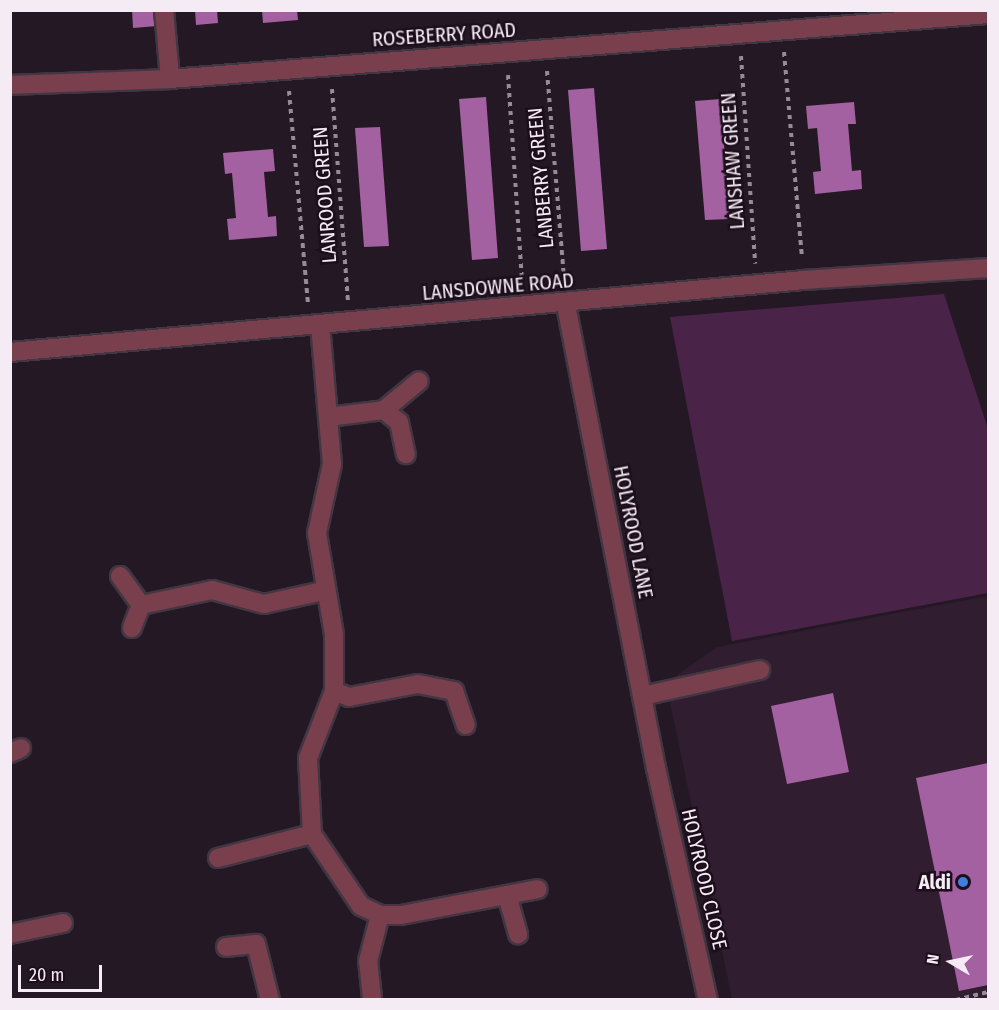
<!DOCTYPE html>
<style>
body{margin:0}
#map{position:relative;width:999px;height:1010px;overflow:hidden;background:#251825;font-family:"Fira Sans Condensed",sans-serif}
div>[style]{position:absolute}
.built>*{inset:0;background:#301d2f}
.green>*{inset:0;background:#492448}
.building>*{inset:0;background:#a361a1}
.path>*{height:4px;margin-top:-2px;transform-origin:0;background:repeating-linear-gradient(90deg,#968b96 0 4.5px,transparent 0 9px)}
.roads{filter:drop-shadow(2px 0 #423642) drop-shadow(-2px 0 #423642) drop-shadow(0 2px #423642) drop-shadow(0 -2px #423642)}
.minor>*{height:18px;margin:-9px;padding:0 9px;transform-origin:9px;border-radius:9px;background:#793f4d}
.dots>*{width:16px;height:16px;translate:-50% -50%;box-sizing:border-box;border:3px solid #1c0f1b;border-radius:50%}
span{translate:-50% -50%;white-space:nowrap;text-align:center;line-height:1.15;-webkit-text-stroke:5px #1c0f1b;paint-order:stroke}
.street-label{font-size:20px;color:#f5ebf4}
.poi-label{font-size:20px;color:#f5ebf4;font-weight:700}
.right{translate:-100% -50%;text-align:right}
.frame{position:absolute;inset:0;border:12px solid #f5ebf4;pointer-events:none}
.north{position:absolute;left:921px;top:932px;width:60px;height:60px;-webkit-text-stroke:4px #1c0f1b;paint-order:stroke;rotate:279deg;font-size:16px;font-weight:700;line-height:24px;text-align:center;color:#f5ebf4}
.north::after{content:'';display:block;margin:auto;width:21px;height:27px;background:#f5ebf4;clip-path:polygon(50% 0,100% 100%,50% 72%,0 100%)}
.scale{position:absolute;left:18px;top:965px;width:84px;height:27px;box-sizing:border-box;border:3px solid #f5ebf4;border-top:0;padding-left:8px;font-size:18px;line-height:21px;white-space:nowrap;color:#f5ebf4;-webkit-text-stroke:4px #1c0f1b;paint-order:stroke}
</style>
<div id="map">
<div class="built">
<div style="clip-path:polygon(988px 596px,988px 999px,732px 999px,666px 683px,717px 647px)"></div>
</div>
<div class="green">
<div style="clip-path:polygon(944px 294px,988px 429px,988px 593px,732px 641px,670px 317px)"></div>
</div>
<div class="building">
<div style="clip-path:polygon(132px 10px,156px 10px,157px 26px,133px 28px)"></div>
<div style="clip-path:polygon(195px 10px,217px 10px,218px 23px,196px 25px)"></div>
<div style="clip-path:polygon(262px 10px,297px 10px,298px 20px,263px 23px)"></div>
<div style="clip-path:polygon(594px 88px,607px 249px,581px 251px,568px 90px)"></div>
<div style="clip-path:polygon(486px 97px,498px 258px,472px 260px,459px 99px)"></div>
<div style="clip-path:polygon(721px 99px,729px 219px,705px 220px,695px 101px)"></div>
<div style="clip-path:polygon(854px 102px,856px 124px,848px 124px,852px 171px,861px 170px,862px 189px,815px 194px,813px 172px,821px 171px,817px 128px,808px 129px,806px 106px)"></div>
<div style="clip-path:polygon(380px 127px,389px 246px,364px 247px,355px 128px)"></div>
<div style="clip-path:polygon(273px 149px,275px 171px,264px 172px,268px 217px,276px 216px,277px 236px,229px 240px,227px 219px,236px 218px,232px 173px,225px 174px,223px 153px)"></div>
<div style="clip-path:polygon(833px 693px,849px 772px,787px 784px,771px 706px)"></div>
<div style="clip-path:polygon(988px 763px,988px 985px,959px 991px,916px 778px)"></div>
</div>
<div class="path">
<div style="left:784px;top:52px;width:206px;rotate:85deg"></div>
<div style="left:741px;top:56px;width:208px;rotate:86.1deg"></div>
<div style="left:547px;top:71px;width:209px;rotate:85.3deg"></div>
<div style="left:508px;top:75px;width:208px;rotate:86.1deg"></div>
<div style="left:332px;top:89px;width:212px;rotate:85.7deg"></div>
<div style="left:289px;top:91px;width:212px;rotate:84.9deg"></div>
<div style="left:956px;top:1000px;width:33px;rotate:-14deg"></div>
</div>
<div class="roads">
<div class="minor">
<div style="left:164px;top:10px;width:69px;rotate:85deg"></div>
<div style="left:10px;top:85px;width:160px;rotate:-2.1deg"></div>
<div style="left:170px;top:79px;width:821px;rotate:-4.54deg"></div>
<div style="left:566px;top:305px;width:472px;rotate:79deg"></div>
<div style="left:656px;top:768px;width:238px;rotate:77.4deg"></div>
<div style="left:320px;top:324px;width:141px;rotate:85.1deg"></div>
<div style="left:332px;top:464px;width:71px;rotate:102.3deg"></div>
<div style="left:317px;top:533px;width:103px;rotate:80.5deg"></div>
<div style="left:334px;top:635px;width:56px;rotate:90deg"></div>
<div style="left:334px;top:691px;width:72px;rotate:111.2deg"></div>
<div style="left:308px;top:758px;width:76px;rotate:87deg"></div>
<div style="left:312px;top:834px;width:87px;rotate:55.8deg"></div>
<div style="left:361px;top:906px;width:21px;rotate:25deg"></div>
<div style="left:380px;top:915px;width:21px"></div>
<div style="left:401px;top:915px;width:139px;rotate:-10.7deg"></div>
<div style="left:10px;top:352px;width:797px;rotate:-5.18deg"></div>
<div style="left:804px;top:280px;width:184px;rotate:-3.7deg"></div>
<div style="left:384px;top:410px;width:19px;rotate:39deg"></div>
<div style="left:399px;top:422px;width:33px;rotate:78deg"></div>
<div style="left:328px;top:417px;width:56px;rotate:-7.1deg"></div>
<div style="left:384px;top:410px;width:45px;rotate:-39.6deg"></div>
<div style="left:120px;top:576px;width:36px;rotate:54deg"></div>
<div style="left:141px;top:605px;width:73px;rotate:-11.9deg"></div>
<div style="left:212px;top:590px;width:54px;rotate:15.1deg"></div>
<div style="left:264px;top:604px;width:60px;rotate:-12.4deg"></div>
<div style="left:132px;top:628px;width:25px;rotate:-69deg"></div>
<div style="left:334px;top:691px;width:16px;rotate:22deg"></div>
<div style="left:349px;top:697px;width:70px;rotate:-10.7deg"></div>
<div style="left:418px;top:684px;width:37px;rotate:11deg"></div>
<div style="left:454px;top:691px;width:36px;rotate:71deg"></div>
<div style="left:642px;top:696px;width:121px;rotate:-12.4deg"></div>
<div style="left:10px;top:753px;width:12px;rotate:-24deg"></div>
<div style="left:218px;top:858px;width:97px;rotate:-14.3deg"></div>
<div style="left:507px;top:895px;width:41px;rotate:74.2deg"></div>
<div style="left:10px;top:934px;width:54px;rotate:-11.7deg"></div>
<div style="left:226px;top:947px;width:30px;rotate:-6deg"></div>
<div style="left:256px;top:944px;width:58px;rotate:76deg"></div>
<div style="left:372px;top:998px;width:37px;rotate:-96deg"></div>
<div style="left:368px;top:961px;width:48px;rotate:-75.4deg"></div>
</div>
</div>
<div class="dots">
<div style="left:963px;top:882px;background:#3f7fe0"></div>
</div>
<div class="street-label">
<span style="left:444px;top:35px;rotate:-4deg">ROSEBERRY ROAD</span>
<span style="left:733px;top:161px;rotate:-94deg">LANSHAW GREEN</span>
<span style="left:541px;top:178px;rotate:-95deg">LANBERRY GREEN</span>
<span style="left:325px;top:195px;rotate:-94deg">LANROOD GREEN</span>
<span style="left:498px;top:287px;rotate:-5deg">LANSDOWNE ROAD</span>
<span style="left:633px;top:532px;rotate:79deg">HOLYROOD LANE</span>
<span style="left:704px;top:879px;rotate:77deg">HOLYROOD CLOSE</span>
</div>
<div class="poi-label">
<span class="right" style="left:951px;top:882px">Aldi</span>
</div>
<div class="frame"></div>
<div class="north">N</div>
<div class="scale">20 m</div>
</div>
